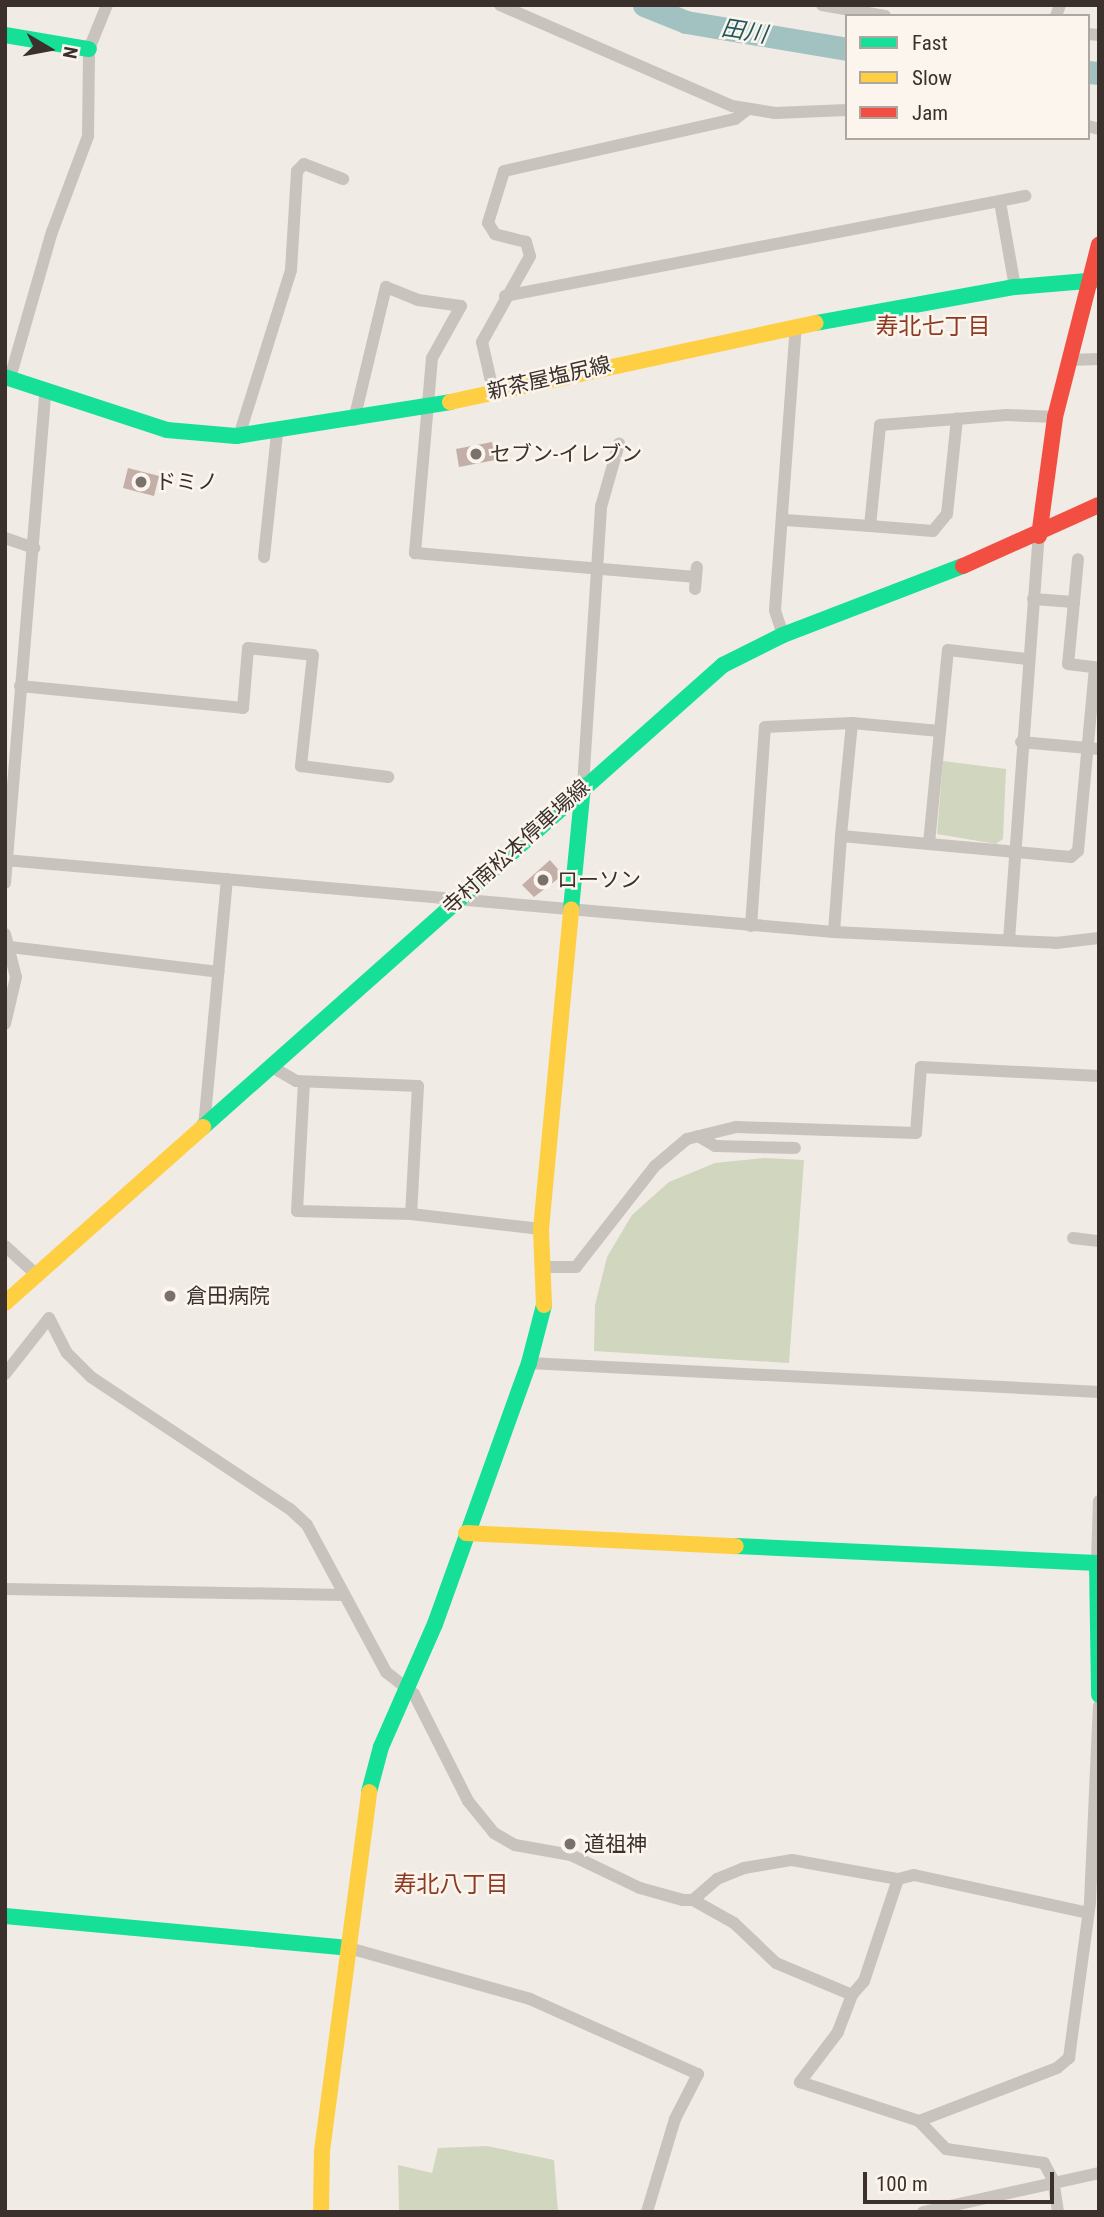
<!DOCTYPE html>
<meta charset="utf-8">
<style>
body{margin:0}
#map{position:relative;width:1104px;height:2217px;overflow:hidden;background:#f0ebe5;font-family:"Roboto Condensed","Noto Sans JP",sans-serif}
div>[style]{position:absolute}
.green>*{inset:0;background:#d1d6bf}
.river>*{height:23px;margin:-11.5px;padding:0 11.5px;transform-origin:11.5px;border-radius:11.5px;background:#a1c2c1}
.building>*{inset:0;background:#c3afa7}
.street>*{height:12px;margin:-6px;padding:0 6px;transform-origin:6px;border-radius:6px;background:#c9c3be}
.fast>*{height:16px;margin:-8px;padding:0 8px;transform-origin:8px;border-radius:8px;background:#16e098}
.slow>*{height:16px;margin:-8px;padding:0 8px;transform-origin:8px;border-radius:8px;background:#ffcf43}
.jam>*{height:16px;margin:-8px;padding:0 8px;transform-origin:8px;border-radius:8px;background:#f24e42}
.dots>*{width:19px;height:19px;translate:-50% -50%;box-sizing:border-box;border:4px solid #fbf5ee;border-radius:50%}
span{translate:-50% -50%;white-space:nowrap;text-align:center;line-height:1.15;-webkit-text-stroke:5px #fbf5ee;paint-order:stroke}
.street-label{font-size:21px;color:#3b302b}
.poi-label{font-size:21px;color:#3b302b}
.left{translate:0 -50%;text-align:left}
.water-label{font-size:23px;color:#1f5a5e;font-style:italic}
.neighbourhood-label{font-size:23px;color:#8c3b22}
.frame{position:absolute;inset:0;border:7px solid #3b302b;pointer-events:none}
.legend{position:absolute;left:845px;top:14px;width:245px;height:126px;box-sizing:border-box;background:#fbf5ee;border:2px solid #aea6a0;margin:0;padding:9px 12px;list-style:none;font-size:21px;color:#3b302b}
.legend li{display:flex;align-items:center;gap:14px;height:35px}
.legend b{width:35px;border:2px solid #aea6a0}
.north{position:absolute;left:14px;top:14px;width:70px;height:70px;-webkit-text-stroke:5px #fbf5ee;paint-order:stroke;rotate:100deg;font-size:19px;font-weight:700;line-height:28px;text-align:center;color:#3b302b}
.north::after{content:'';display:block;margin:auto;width:24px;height:32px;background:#3b302b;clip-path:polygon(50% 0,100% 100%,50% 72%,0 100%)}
.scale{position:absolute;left:863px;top:2172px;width:191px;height:32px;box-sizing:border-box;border:4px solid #3b302b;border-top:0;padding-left:9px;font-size:21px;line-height:24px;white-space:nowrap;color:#3b302b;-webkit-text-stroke:5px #fbf5ee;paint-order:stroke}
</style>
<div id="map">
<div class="green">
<div style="clip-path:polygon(943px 761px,1006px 769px,1003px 839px,996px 844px,937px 834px)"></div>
<div style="clip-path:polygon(764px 1158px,804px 1160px,789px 1363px,594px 1351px,595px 1305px,607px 1257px,632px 1215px,669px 1182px,715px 1163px)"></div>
<div style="clip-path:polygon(487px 2146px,554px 2160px,558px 2212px,399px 2212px,398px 2165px,432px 2173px,438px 2148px)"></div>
</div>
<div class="river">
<div style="left:644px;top:5px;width:45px;rotate:22deg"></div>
<div style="left:686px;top:22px;width:163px;rotate:9.5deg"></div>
<div style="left:1088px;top:72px;width:11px;rotate:5deg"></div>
</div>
<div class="building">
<div style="clip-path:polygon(492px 442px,495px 460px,459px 467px,456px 449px)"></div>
<div style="clip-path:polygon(128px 468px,159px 476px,154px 496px,123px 488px)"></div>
<div style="clip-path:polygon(550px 860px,563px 875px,534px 897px,522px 885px)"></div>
</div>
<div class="street">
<div style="left:500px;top:5px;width:253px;rotate:23.5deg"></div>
<div style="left:732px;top:106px;width:44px;rotate:9.2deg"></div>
<div style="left:775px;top:113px;width:72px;rotate:-2.4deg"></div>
<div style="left:822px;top:5px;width:64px;rotate:9.9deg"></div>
<div style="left:1056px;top:16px;width:12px;rotate:-70deg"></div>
<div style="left:1088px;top:34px;width:11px;rotate:5deg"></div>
<div style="left:1088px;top:126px;width:11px;rotate:15deg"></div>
<div style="left:1000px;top:202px;width:86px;rotate:80deg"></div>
<div style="left:505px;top:296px;width:530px;rotate:-10.89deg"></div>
<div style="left:1070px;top:360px;width:29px;rotate:-2deg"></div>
<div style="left:10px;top:378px;width:152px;rotate:-74deg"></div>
<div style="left:52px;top:232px;width:103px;rotate:-69.4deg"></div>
<div style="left:88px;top:136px;width:87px;rotate:-89.3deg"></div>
<div style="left:89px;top:49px;width:48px;rotate:-67.8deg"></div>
<div style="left:493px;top:390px;width:49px;rotate:-102.9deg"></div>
<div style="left:482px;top:342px;width:98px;rotate:-60.8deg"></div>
<div style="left:530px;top:256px;width:15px;rotate:-106deg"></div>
<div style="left:526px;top:242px;width:32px;rotate:-166deg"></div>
<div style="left:495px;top:234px;width:13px;rotate:-122deg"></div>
<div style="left:488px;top:223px;width:54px;rotate:-72.9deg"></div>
<div style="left:504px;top:171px;width:237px;rotate:-12.7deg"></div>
<div style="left:735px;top:119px;width:15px;rotate:-37deg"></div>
<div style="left:354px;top:420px;width:137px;rotate:-76.5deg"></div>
<div style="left:386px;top:287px;width:35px;rotate:22deg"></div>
<div style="left:418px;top:300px;width:43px;rotate:7.9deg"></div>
<div style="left:461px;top:306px;width:60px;rotate:119.1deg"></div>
<div style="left:432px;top:358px;width:196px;rotate:95deg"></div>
<div style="left:415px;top:553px;width:282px;rotate:4.9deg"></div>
<div style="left:239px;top:436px;width:174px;rotate:-72.6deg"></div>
<div style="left:291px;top:270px;width:99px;rotate:-86.5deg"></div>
<div style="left:297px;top:171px;width:10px;rotate:-45deg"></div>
<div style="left:304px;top:164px;width:42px;rotate:21deg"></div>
<div style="left:785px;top:520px;width:85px;rotate:4deg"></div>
<div style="left:870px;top:526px;width:101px;rotate:-84.3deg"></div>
<div style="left:880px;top:425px;width:127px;rotate:-4.5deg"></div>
<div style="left:1007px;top:415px;width:48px;rotate:2.4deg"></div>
<div style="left:870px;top:526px;width:63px;rotate:4.5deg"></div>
<div style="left:933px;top:531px;width:22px;rotate:-51deg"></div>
<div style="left:947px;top:514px;width:96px;rotate:-84deg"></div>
<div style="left:5px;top:538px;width:31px;rotate:19deg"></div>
<div style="left:264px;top:557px;width:125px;rotate:-84deg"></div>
<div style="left:695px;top:589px;width:22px;rotate:-85deg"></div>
<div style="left:1033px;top:599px;width:41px;rotate:4.2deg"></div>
<div style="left:1074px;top:602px;width:62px;rotate:95.5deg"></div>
<div style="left:1068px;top:664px;width:31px;rotate:7deg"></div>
<div style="left:1074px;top:602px;width:43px;rotate:-84.7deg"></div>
<div style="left:783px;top:635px;width:26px;rotate:-108deg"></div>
<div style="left:775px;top:610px;width:284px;rotate:-85.8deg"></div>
<div style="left:20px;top:686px;width:224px;rotate:5.6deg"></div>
<div style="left:243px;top:708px;width:60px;rotate:-85.2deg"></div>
<div style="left:248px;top:648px;width:65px;rotate:6.1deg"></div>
<div style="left:313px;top:655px;width:112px;rotate:96.2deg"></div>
<div style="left:301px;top:766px;width:88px;rotate:7.2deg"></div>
<div style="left:852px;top:723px;width:114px;rotate:95.6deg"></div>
<div style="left:841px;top:836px;width:231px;rotate:5.2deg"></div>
<div style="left:1071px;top:857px;width:9px;rotate:-41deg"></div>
<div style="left:1078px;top:851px;width:184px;rotate:-84.7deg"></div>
<div style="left:1021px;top:742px;width:78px;rotate:5.1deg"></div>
<div style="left:583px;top:786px;width:280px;rotate:-86.3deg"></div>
<div style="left:601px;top:507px;width:66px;rotate:-74.1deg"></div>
<div style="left:929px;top:843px;width:113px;rotate:-84.4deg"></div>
<div style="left:5px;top:860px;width:832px;rotate:4.96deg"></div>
<div style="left:834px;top:932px;width:222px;rotate:2.8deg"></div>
<div style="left:1056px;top:943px;width:43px;rotate:-6.6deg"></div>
<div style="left:5px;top:883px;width:493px;rotate:-85.3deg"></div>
<div style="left:751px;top:926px;width:199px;rotate:-86deg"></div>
<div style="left:765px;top:727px;width:87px;rotate:-2.6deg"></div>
<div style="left:852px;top:723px;width:88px;rotate:5.2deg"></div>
<div style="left:940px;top:731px;width:81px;rotate:-84.4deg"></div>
<div style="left:948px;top:650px;width:80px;rotate:6.5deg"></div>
<div style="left:834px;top:932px;width:96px;rotate:-85.8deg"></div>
<div style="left:5px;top:934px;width:44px;rotate:75.7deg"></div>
<div style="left:16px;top:977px;width:48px;rotate:103.2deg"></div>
<div style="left:1009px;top:940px;width:405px;rotate:-85.8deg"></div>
<div style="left:10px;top:947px;width:210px;rotate:6.8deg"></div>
<div style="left:272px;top:1067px;width:28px;rotate:30deg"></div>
<div style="left:296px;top:1081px;width:122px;rotate:2.3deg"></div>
<div style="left:418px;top:1086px;width:128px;rotate:93.1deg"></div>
<div style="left:304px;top:1082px;width:129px;rotate:93.1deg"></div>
<div style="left:297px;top:1211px;width:114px;rotate:1.5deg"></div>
<div style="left:411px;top:1214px;width:131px;rotate:6.6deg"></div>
<div style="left:204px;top:1127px;width:249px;rotate:-84.7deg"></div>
<div style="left:698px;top:1136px;width:20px;rotate:30deg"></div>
<div style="left:715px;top:1146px;width:80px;rotate:1.4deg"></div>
<div style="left:1073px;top:1238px;width:26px;rotate:7deg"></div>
<div style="left:5px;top:1246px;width:45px;rotate:42.3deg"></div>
<div style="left:544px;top:1267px;width:32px"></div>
<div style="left:576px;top:1267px;width:128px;rotate:-52deg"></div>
<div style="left:655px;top:1166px;width:42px;rotate:-40.2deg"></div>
<div style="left:687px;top:1139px;width:50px;rotate:-13.8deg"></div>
<div style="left:736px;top:1127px;width:180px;rotate:1.9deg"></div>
<div style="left:916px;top:1133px;width:66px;rotate:-85.7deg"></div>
<div style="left:921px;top:1067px;width:178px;rotate:2.9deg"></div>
<div style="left:529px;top:1363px;width:571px;rotate:2.91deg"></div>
<div style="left:5px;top:1374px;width:71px;rotate:-51.8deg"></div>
<div style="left:49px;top:1318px;width:39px;rotate:63deg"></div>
<div style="left:67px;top:1353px;width:34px;rotate:45deg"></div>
<div style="left:91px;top:1377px;width:239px;rotate:33.6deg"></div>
<div style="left:290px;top:1509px;width:23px;rotate:43deg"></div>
<div style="left:307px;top:1525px;width:167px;rotate:61.7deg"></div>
<div style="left:386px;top:1672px;width:36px;rotate:38deg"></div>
<div style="left:414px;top:1694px;width:120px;rotate:63.2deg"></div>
<div style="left:468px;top:1801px;width:41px;rotate:50.9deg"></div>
<div style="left:494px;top:1833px;width:24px;rotate:30deg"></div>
<div style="left:515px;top:1845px;width:57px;rotate:10.1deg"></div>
<div style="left:571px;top:1855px;width:76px;rotate:25.6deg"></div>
<div style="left:640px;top:1888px;width:45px;rotate:15.6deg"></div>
<div style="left:683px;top:1900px;width:10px"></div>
<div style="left:693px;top:1900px;width:32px;rotate:-41deg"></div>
<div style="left:717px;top:1879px;width:29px;rotate:-22deg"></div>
<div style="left:744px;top:1868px;width:49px;rotate:-9.5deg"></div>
<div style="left:792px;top:1860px;width:108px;rotate:10.2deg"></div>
<div style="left:898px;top:1879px;width:16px;rotate:-14deg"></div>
<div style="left:914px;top:1875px;width:178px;rotate:12.3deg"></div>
<div style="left:1097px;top:1563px;width:62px;rotate:-88.2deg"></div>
<div style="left:5px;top:1589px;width:338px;rotate:1deg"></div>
<div style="left:898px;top:1879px;width:108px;rotate:108.4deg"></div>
<div style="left:864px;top:1981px;width:18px;rotate:131deg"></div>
<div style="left:852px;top:1995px;width:40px;rotate:111deg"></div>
<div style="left:838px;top:2032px;width:63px;rotate:127.2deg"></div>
<div style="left:800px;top:2082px;width:125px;rotate:18.1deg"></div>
<div style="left:919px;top:2121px;width:39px;rotate:46deg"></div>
<div style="left:946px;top:2149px;width:99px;rotate:8.1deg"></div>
<div style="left:1044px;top:2163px;width:19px;rotate:62deg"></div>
<div style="left:1053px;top:2180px;width:32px;rotate:81deg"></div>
<div style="left:693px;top:1900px;width:47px;rotate:29.3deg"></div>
<div style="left:734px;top:1923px;width:58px;rotate:43.6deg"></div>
<div style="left:776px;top:1963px;width:82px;rotate:22.8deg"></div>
<div style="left:349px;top:1948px;width:188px;rotate:15.7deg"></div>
<div style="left:530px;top:1999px;width:184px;rotate:24.1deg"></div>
<div style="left:698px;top:2074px;width:51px;rotate:117.1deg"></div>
<div style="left:675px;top:2119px;width:97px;rotate:106.8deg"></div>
<div style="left:919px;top:2121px;width:148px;rotate:-21deg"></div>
<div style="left:1057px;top:2068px;width:16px;rotate:-40deg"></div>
<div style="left:1069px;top:2058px;width:157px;rotate:-82.3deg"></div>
<div style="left:1090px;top:1902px;width:196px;rotate:-87.4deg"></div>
<div style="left:923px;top:2212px;width:180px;rotate:-12.5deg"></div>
</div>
<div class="fast">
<div style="left:5px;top:35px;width:85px;rotate:9.5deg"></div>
<div style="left:816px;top:323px;width:202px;rotate:-10.3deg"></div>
<div style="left:1015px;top:287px;width:84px;rotate:-4.8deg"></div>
<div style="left:5px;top:377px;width:170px;rotate:18.1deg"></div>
<div style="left:167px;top:430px;width:69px;rotate:5deg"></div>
<div style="left:236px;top:436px;width:217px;rotate:-9deg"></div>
<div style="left:571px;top:909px;width:124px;rotate:-84.4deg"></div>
<div style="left:203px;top:1127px;width:696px;rotate:-41.62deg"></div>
<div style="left:723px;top:665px;width:67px;rotate:-26.6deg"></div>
<div style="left:783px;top:635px;width:193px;rotate:-21deg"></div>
<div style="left:736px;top:1546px;width:361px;rotate:2.7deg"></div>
<div style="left:1097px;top:1563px;width:132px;rotate:89.1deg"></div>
<div style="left:369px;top:1792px;width:47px;rotate:-75.1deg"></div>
<div style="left:381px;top:1747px;width:134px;rotate:-66.3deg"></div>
<div style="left:435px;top:1624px;width:277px;rotate:-70.2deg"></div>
<div style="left:529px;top:1363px;width:60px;rotate:-75.5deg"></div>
<div style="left:5px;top:1916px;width:345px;rotate:5.3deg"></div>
</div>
<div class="slow">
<div style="left:450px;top:402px;width:374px;rotate:-12.2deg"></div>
<div style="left:5px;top:1303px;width:265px;rotate:-41.6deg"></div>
<div style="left:544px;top:1305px;width:76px;rotate:-92.3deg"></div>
<div style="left:541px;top:1229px;width:321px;rotate:-84.6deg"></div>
<div style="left:466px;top:1533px;width:270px;rotate:2.8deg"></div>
<div style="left:321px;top:2212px;width:61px;rotate:-89.1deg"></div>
<div style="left:322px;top:2151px;width:362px;rotate:-82.5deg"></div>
</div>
<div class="jam">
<div style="left:1039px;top:536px;width:120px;rotate:-82.3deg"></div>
<div style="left:1055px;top:417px;width:178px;rotate:-75.7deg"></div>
<div style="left:963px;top:566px;width:149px;rotate:-24.2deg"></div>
</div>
<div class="dots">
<div style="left:476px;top:454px;background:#7a716c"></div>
<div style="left:141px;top:482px;background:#7a716c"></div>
<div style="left:543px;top:880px;background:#7a716c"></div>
<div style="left:170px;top:1296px;background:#7a716c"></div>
<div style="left:570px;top:1844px;background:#7a716c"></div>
</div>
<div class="street-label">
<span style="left:549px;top:378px;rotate:-13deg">新茶屋塩尻線</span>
<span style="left:516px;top:847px;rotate:-42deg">寺村南松本停車場線</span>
</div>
<div class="poi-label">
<span class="left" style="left:490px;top:454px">セブン-イレブン</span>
<span class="left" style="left:155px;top:482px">ドミノ</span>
<span class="left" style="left:557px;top:880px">ローソン</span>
<span class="left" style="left:186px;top:1296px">倉田病院</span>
<span class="left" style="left:584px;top:1844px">道祖神</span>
</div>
<div class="water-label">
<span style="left:744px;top:32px;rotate:9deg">田川</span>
</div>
<div class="neighbourhood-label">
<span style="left:933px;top:327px">寿北七丁目</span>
<span style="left:451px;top:1885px">寿北八丁目</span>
</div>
<div class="frame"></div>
<ul class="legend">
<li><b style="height:9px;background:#16e098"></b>Fast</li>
<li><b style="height:9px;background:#ffcf43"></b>Slow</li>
<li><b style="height:9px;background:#f24e42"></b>Jam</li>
</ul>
<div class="north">N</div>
<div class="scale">100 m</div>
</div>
